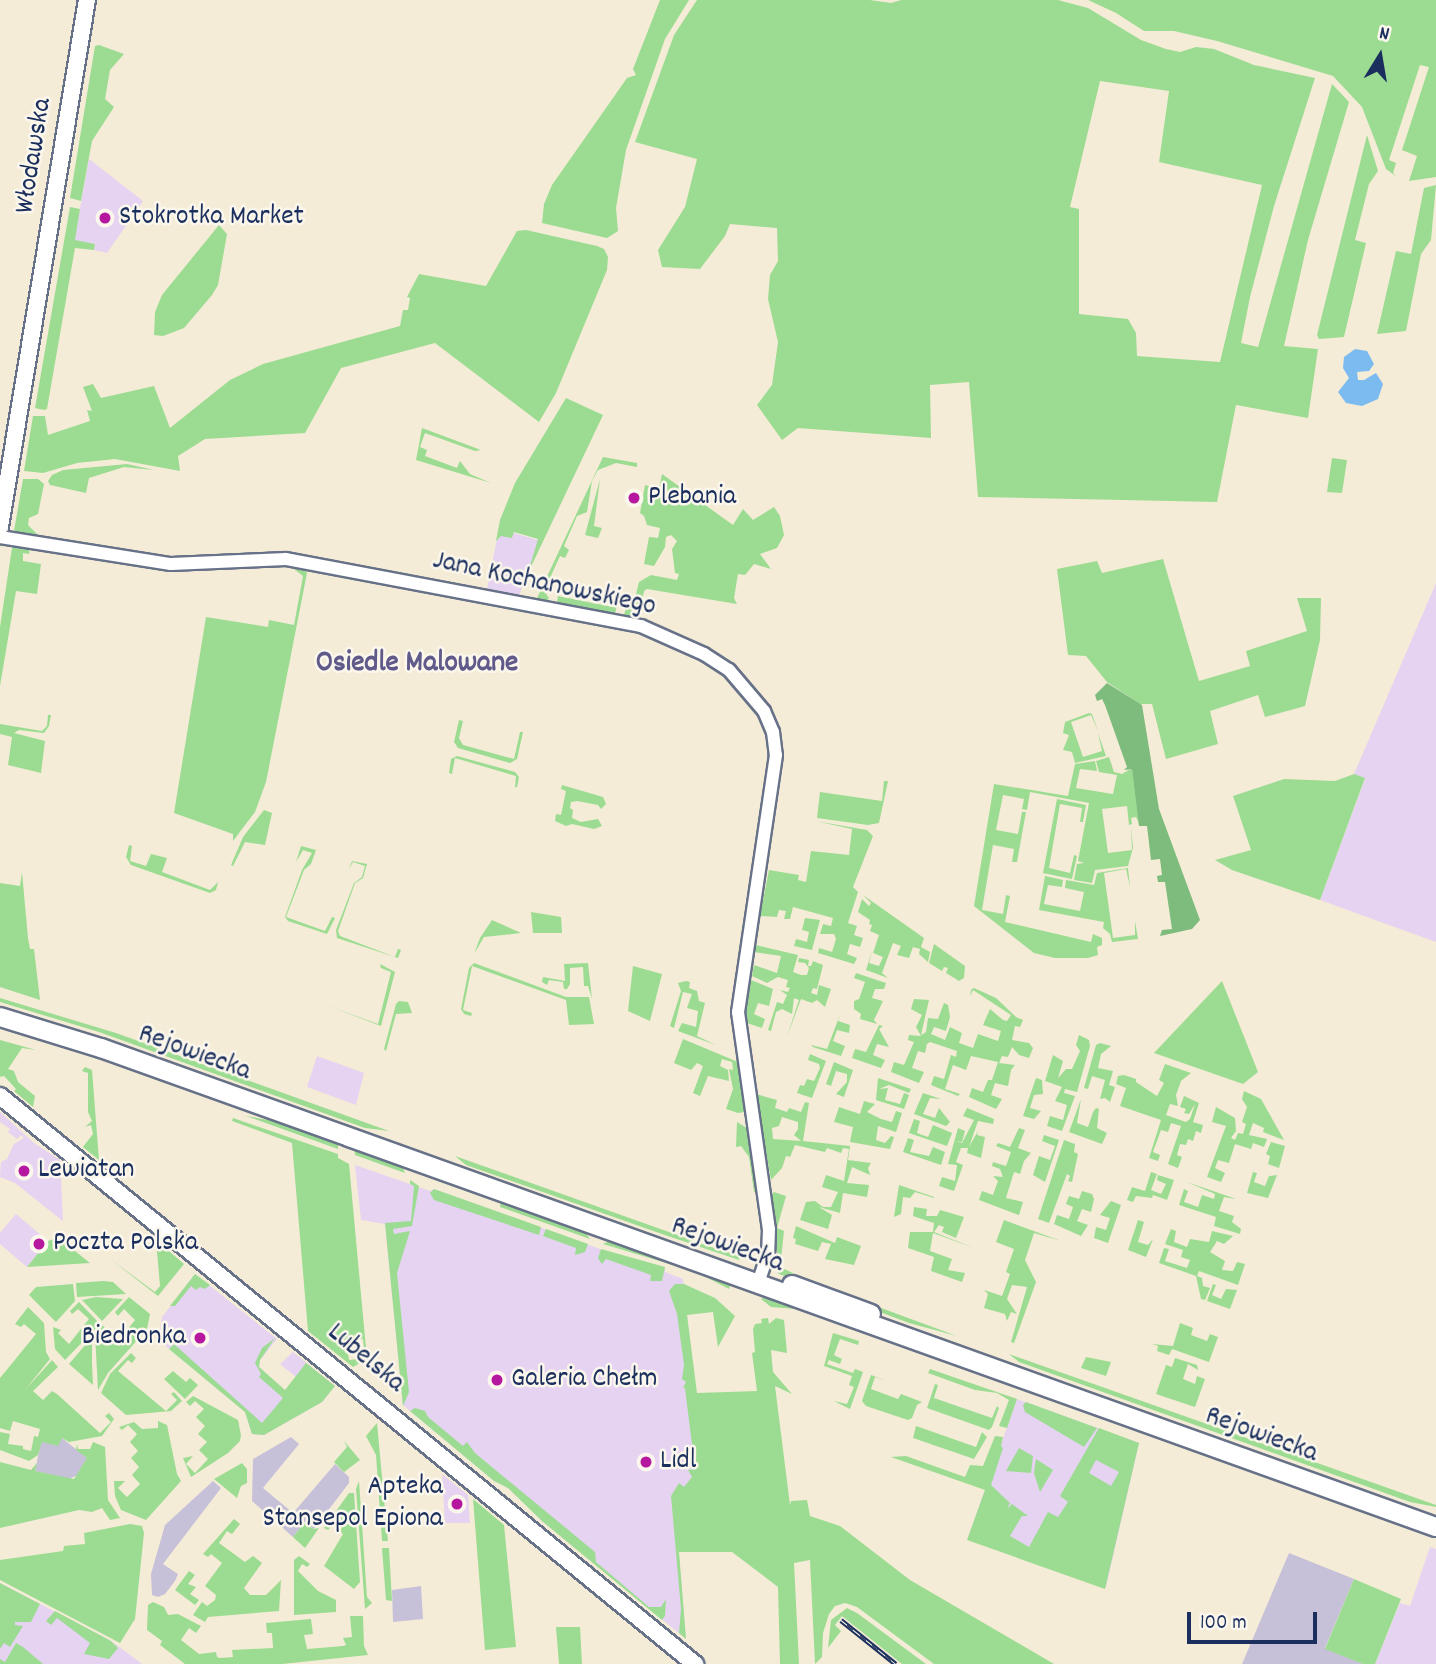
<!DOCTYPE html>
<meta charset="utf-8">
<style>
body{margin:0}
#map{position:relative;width:1436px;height:1664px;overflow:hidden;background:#f4ecd6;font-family:Dekko,sans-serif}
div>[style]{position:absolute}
.built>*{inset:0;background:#e5d3f1}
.industrial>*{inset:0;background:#c7c0d9}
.green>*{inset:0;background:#9cdc92}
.forest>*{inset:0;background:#7dbc7c}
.water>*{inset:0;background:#7cbbf0}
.roads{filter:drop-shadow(2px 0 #677188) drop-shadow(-2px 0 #677188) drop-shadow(0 2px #677188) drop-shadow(0 -2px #677188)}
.minor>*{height:12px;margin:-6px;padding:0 6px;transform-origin:6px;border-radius:6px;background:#fff}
.major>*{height:16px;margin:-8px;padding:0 8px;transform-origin:8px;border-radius:8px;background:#fff}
.highway>*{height:18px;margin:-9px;padding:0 9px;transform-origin:9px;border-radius:9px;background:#fff}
.rail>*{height:5px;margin-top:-2.5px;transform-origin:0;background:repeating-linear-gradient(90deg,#fbf7ec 0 8px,#1b2f5e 0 16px);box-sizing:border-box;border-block:2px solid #1b2f5e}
.dots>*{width:19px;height:19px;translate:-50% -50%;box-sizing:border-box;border:4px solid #fbf7ec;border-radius:50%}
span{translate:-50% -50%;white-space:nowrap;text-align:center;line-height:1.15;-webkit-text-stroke:5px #fbf7ec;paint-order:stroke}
.street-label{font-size:28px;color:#1b2f5e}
.poi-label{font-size:28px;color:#1b2f5e}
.left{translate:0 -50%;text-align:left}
.right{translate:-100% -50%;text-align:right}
.neighbourhood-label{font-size:30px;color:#5f5a8a;font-weight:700}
.north{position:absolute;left:1345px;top:21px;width:70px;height:70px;-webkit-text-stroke:5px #fbf7ec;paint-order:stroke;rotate:11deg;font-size:19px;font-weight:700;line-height:28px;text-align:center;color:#1b2f5e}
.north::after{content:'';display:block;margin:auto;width:24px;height:32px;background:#1b2f5e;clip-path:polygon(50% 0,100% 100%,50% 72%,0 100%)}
.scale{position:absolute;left:1187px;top:1612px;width:130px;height:32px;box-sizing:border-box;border:4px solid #1b2f5e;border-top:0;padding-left:9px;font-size:21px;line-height:24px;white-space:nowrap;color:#1b2f5e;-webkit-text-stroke:5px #fbf7ec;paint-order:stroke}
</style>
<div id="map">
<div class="built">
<div style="clip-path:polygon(89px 159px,143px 201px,107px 253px,94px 250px,95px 244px,74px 241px)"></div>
<div style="clip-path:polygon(499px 529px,541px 541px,519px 595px,487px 589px)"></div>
<div style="clip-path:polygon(1436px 583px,1436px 942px,1320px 900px,1365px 779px,1354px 774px)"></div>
<div style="clip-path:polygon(317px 1056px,364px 1073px,356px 1105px,307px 1087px)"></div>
<div style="clip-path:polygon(0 1112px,34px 1143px,60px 1160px,63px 1221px,69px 1226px,15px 1183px,0 1177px,1px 1162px,7px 1159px,14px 1144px,24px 1138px,21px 1135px,17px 1139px,8px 1132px,10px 1129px,0 1122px)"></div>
<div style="clip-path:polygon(355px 1165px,430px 1191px,434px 1189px,625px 1258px,665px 1267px,665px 1272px,683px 1279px,708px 1500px,674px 1495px,686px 1639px,542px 1521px,508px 1488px,494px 1481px,403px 1405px,385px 1224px,361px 1220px)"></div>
<div style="clip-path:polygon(16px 1214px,48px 1241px,27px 1267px,0 1244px,0 1233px)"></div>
<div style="clip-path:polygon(195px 1274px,277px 1339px,260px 1360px,259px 1367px,285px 1391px,296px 1377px,280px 1364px,293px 1352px,335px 1386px,322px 1402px,264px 1435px,252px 1434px,245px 1412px,167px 1347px,159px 1337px,162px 1317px)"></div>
<div style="clip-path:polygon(1017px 1399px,1139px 1443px,1106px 1587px,968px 1538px)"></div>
<div style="clip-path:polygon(442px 1474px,468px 1495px,470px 1523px,445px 1523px)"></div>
<div style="clip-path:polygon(1430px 1547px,1436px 1549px,1436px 1664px,1375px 1664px,1400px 1603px,1410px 1606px)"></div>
<div style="clip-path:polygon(0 1583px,111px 1641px,142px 1664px,0 1664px)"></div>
</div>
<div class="industrial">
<div style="clip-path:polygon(291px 1437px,299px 1444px,263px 1488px,293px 1513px,335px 1464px,349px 1477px,349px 1483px,314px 1529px,303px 1521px,297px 1522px,302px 1526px,293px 1537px,252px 1501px,253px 1459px)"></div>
<div style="clip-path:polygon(62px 1438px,87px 1458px,78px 1475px,69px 1479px,35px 1471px,41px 1442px)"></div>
<div style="clip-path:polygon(213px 1481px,221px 1488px,163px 1564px,178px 1574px,175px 1581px,165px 1594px,158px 1597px,152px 1595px,151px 1574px,165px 1525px)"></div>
<div style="clip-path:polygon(1289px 1553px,1354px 1579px,1325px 1648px,1363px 1664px,1242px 1664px)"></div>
<div style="clip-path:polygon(421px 1586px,423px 1619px,393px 1622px,392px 1590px)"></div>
</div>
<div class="green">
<div style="clip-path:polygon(660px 0,689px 0,665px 39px,626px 150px,616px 208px,618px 231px,607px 238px,542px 223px,544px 204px,552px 185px,627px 78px,636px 75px,633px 69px)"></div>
<div style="clip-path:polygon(evenodd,697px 0,870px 0,891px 3px,901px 0,1058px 0,1088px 8px,1141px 40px,1166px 49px,1180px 52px,1196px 47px,1214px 49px,1254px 65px,1315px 78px,1274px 206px,1250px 297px,1241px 343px,1258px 347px,1332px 84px,1349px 102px,1308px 240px,1284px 346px,1318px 349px,1308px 418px,1236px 405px,1217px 502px,978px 497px,969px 382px,930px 385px,931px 438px,798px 428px,782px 440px,757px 405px,772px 385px,778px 342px,768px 299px,770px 275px,778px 261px,777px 228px,730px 224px,725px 236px,700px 269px,662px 267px,658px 250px,685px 207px,697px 159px,635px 142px,674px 35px,697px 0,1100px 81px,1169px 91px,1159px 162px,1262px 185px,1220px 362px,1137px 356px,1136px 333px,1128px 319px,1079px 314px,1079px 209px,1070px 207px,1100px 81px)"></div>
<div style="clip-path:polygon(1088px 0,1436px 0,1436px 177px,1409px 181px,1417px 156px,1402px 150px,1429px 67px,1420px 65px,1389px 160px,1396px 163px,1393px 173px,1397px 177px,1386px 169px,1362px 107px,1333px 76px,1217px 41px,1174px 31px,1144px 31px,1116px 13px)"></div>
<div style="clip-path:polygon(99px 45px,124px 54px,110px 70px,105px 99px,114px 107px,92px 141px,81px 201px,70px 198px,95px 46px)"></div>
<div style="clip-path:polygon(1367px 135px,1378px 171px,1369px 184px,1355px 240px,1366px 243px,1344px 337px,1319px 339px,1317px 335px)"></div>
<div style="clip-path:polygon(1436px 185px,1431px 240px,1421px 254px,1406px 331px,1377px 334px,1396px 251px,1411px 254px,1424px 188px)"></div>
<div style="clip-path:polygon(70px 207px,80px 209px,75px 240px,95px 244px,94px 250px,75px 248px,47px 409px,44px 410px,35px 408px)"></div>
<div style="clip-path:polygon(219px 225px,227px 234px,218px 285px,212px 295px,184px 328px,163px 336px,154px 335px,155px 312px,162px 295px)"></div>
<div style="clip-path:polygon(526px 230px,597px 246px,604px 249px,608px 257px,607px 270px,556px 393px,539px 422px,435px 343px,341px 368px,305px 433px,205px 439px,178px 456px,180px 471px,115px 459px,77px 463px,43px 473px,24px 471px,33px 416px,45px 416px,48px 435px,90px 421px,87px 410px,92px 411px,83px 387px,93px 384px,101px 398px,154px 386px,170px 428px,230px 380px,263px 364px,400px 326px,403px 310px,408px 310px,410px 298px,407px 297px,419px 274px,486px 286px,517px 231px)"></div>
<div style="clip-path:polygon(566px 398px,603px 415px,528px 573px,538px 539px,514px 532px,512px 538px,501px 536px,496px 541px,500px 520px,515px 483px)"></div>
<div style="clip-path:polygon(422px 428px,481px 450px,475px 451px,425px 433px,420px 447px,427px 450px,425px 456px,457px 468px,460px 461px,470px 474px,491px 483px,416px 460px)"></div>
<div style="clip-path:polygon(603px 457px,637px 463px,637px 467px,616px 463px,598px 470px,592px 481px,587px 512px,577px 516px,564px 546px,569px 550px,565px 558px,560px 556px,544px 591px,549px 598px,547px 601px,519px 596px,537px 598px)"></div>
<div style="clip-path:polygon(1332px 458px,1347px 460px,1342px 493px,1327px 492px)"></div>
<div style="clip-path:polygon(127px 464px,154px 470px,124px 467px,89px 478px,86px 493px,50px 485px,48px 481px,52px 475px,63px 470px)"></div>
<div style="clip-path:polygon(662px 474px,733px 525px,743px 509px,753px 520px,774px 507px,780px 516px,784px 535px,777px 548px,760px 554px,771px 569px,754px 564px,745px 575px,738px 574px,734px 598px,737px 604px,647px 589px,644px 591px,639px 619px,624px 616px,628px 596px,635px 598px,639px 582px,651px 575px,677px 580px,679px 574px,675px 573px,672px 549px,677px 541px,671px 535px,666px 537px,665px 547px,654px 566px,644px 564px,649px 537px,658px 538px,660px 528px,647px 525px,644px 516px,640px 513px,645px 485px,659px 489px)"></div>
<div style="clip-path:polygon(23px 479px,38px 479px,44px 484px,38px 514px,29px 518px,28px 525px,40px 537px,14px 531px)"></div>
<div style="clip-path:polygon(600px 479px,594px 526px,602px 528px,598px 538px,585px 535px)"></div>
<div style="clip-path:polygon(18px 545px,30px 547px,29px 554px,23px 553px,23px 561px,41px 564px,37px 594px,16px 591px,0 686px,0 627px,12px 548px)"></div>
<div style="clip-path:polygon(1163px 559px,1199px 681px,1250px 666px,1246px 651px,1307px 631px,1297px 598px,1321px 598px,1320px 640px,1305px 706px,1265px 717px,1258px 695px,1210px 711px,1218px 744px,1166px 759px,1152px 704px,1140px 704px,1107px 682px,1086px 656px,1068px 655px,1057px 569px,1097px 561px,1102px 573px)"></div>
<div style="clip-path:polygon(290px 566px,303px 566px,307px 573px,266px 782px,255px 812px,233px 841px,233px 834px,174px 813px,206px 617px,268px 627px,269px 620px,294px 625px,303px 576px)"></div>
<div style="clip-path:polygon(618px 587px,621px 587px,615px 614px,557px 602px,558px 596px,613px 607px)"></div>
<div style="clip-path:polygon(1089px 713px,1092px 714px,1098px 731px,1091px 715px,1071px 722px,1083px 757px,1102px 751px,1098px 733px,1106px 756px,1075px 763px,1072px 752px,1063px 750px,1069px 735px,1063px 733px,1065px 722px)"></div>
<div style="clip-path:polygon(48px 715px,51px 715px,49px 726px,44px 733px,19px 730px,14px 733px,45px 741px,41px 773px,8px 765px,12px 737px,0 734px,0 724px,42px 731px,47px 726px)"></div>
<div style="clip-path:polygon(459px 720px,463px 721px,459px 738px,463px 745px,514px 759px,520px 732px,523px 732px,517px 759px,510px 763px,458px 748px,454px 742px)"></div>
<div style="clip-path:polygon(457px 756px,515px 772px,519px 777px,517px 787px,515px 787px,516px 776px,455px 758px,452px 774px,449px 773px,451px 759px)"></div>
<div style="clip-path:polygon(1109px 757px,1114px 772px,1122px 774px,1132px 768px,1139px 823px,1136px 817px,1131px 818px,1132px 824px,1129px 825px,1127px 806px,1102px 809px,1108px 853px,1132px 850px,1131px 827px,1133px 848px,1128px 866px,1095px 870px,1092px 883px,1074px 880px,1077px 864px,1084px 863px,1078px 861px,1089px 803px,1030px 792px,1027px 810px,1022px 809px,1024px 799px,1003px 795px,996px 830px,1018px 834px,1022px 812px,1026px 812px,1017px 862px,1012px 862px,1014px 849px,993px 845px,982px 910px,1003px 914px,1006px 895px,1010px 896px,1005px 922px,1091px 942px,1093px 934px,1102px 938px,1102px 945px,1097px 947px,1098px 955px,1088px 958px,1055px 958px,1034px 953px,974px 906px,994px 784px,1068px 796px,1075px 764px,1095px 761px,1097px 771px,1080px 769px,1076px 788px,1113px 794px,1117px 775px,1099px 772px,1096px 761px)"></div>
<div style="clip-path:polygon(1354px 774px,1365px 778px,1320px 900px,1232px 870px,1215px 860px,1251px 850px,1233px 796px,1284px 779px,1335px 781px)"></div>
<div style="clip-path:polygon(884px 781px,888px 781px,879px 823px,868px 825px,817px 818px,820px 792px,882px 801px)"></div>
<div style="clip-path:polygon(562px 785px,603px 797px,606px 804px,601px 809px,598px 805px,577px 801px,571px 802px,570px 808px,573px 810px,572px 818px,581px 822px,598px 819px,602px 826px,594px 829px,572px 824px,566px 826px,555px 821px,556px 814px,561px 815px,566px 791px,561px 789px)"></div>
<div style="clip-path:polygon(1057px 799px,1086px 805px,1083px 822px,1080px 822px,1082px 808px,1060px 804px,1049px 868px,1070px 873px,1074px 855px,1077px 856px,1072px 879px,1043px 873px)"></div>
<div style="clip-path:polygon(264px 810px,272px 813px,265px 845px,245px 842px,233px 866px,231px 865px,243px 837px)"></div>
<div style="clip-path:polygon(815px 821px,867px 830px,873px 836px,853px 887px,858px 892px,848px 923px,857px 926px,854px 935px,863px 938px,860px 947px,850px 944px,847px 954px,857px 958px,854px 964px,818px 953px,819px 948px,832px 952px,836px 939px,834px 934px,820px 934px,823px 924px,831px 926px,833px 918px,793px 907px,790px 919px,784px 919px,786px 911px,779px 910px,777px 917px,760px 916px,769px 870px,799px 875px,798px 880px,806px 882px,811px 851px,849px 855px,852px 829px)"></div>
<div style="clip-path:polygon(129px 845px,132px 846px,130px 861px,146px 866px,151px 854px,167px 858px,162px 872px,210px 890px,218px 882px,216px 890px,210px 893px,131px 865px,126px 857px)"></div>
<div style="clip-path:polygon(301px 846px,316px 850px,311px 864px,304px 870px,286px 917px,325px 931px,332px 917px,335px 918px,327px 934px,288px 921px,285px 917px,302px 870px,312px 853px,303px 850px,296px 862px)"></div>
<div style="clip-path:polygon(352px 861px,367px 864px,363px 878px,355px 883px,338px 931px,340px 936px,395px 957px,398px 949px,401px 950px,398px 958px,337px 938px,336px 930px,354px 883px,362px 877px,365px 866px,353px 862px,349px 869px)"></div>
<div style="clip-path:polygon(1128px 868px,1130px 887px,1126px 869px,1104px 873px,1113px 938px,1135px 935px,1135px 921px,1138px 939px,1112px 942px,1110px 934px,1103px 928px,1104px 922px,1039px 910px,1045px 876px,1063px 880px,1062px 887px,1048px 885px,1044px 904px,1080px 911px,1084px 892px,1065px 888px,1066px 880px,1094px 885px,1097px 873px)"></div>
<div style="clip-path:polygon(22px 872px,28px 938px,30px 949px,34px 949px,40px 1000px,0 987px,0 883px,20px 886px)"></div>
<div style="clip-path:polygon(863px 895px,924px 938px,921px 947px,930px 952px,928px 962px,919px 954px,920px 949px,913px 947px,909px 958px,897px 955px,901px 946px,893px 943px,882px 973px,888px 978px,866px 970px,872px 951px,869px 963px,879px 966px,883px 957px,873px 953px,879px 935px,870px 931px,872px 925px,869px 924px,870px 920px,858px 912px,862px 899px,869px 906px,871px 903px)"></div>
<div style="clip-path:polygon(531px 912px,561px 917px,562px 933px,533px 933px)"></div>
<div style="clip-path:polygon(805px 918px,820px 920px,812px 950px,794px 946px,796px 939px,807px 942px,809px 932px,802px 930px)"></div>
<div style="clip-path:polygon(492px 920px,521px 933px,484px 937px,474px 954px,480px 938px)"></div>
<div style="clip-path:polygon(934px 944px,965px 966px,964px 978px,959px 981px,946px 973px,948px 968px,944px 967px,942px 971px,929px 963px)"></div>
<div style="clip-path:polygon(756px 945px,798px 955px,793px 972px,801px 975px,807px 975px,809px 968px,805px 963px,798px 962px,799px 958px,809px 960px,808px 966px,811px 966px,813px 961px,823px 965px,817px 989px,813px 988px,811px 993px,817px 995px,819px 985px,831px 989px,825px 1007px,817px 1000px,812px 1003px,801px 999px,787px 1037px,799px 1000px,794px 998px,792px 1014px,782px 1009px,776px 1012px,771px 1031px,768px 1030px,777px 1002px,783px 1004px,787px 995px,780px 990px,788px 992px,790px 988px,786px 987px,788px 980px,778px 977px,767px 983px,752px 976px,754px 965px,777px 973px,781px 956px,754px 952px)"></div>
<div style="clip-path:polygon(474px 963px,566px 997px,589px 997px,594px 1024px,569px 1025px,566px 1000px,472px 966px,463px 1010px,472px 1013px,471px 1016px,464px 1014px,461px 1009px,465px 989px,469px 968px)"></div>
<div style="clip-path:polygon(588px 963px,592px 999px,588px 986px,584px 986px,583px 967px,570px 968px,570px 984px,567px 989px,564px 989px,563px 982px,549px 980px,547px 985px,542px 982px,543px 977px,565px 981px,564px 964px)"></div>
<div style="clip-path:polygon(380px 964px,395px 972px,381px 1026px,326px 1005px,378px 1024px,391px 972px,381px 968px)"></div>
<div style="clip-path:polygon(633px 966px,662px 974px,650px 1021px,628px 1011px)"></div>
<div style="clip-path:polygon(856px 973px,886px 983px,884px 989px,875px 989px,872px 998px,883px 1001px,874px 1020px,877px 1024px,860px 1019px,861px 1014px,854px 1009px,854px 1001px,859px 999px,865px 982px,854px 978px)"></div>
<div style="clip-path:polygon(751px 980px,773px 989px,769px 1006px,758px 1003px,754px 1014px,765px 1019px,762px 1028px,744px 1022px)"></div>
<div style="clip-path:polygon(686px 981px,690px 982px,689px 988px,697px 991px,699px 1001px,705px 1003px,697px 1036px,716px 1045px,678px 1031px,682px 1023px,696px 1027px,698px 1011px,687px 1008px,692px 994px,683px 992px,674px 1028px,670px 1026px,681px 991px,678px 983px)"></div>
<div style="clip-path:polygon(1222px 981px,1258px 1072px,1243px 1084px,1154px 1053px)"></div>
<div style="clip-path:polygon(974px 988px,996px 998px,1016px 1017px,1023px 1020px,1020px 1027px,1015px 1026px,1012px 1040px,1029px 1043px,1033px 1048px,1029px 1058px,1019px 1055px,1012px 1047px,1008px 1057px,1002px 1056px,999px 1063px,1015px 1065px,1011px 1070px,1008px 1086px,995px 1083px,991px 1095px,1002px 1099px,996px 1109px,969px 1097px,972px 1088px,983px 1092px,988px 1080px,992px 1080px,998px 1062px,971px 1056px,966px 1070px,953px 1065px,945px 1089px,960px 1094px,958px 1096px,931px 1085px,934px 1076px,944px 1079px,951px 1055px,956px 1057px,957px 1051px,930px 1042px,927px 1044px,925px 1053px,918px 1051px,912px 1068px,924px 1072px,919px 1083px,891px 1072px,894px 1062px,904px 1065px,914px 1042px,908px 1040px,909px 1035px,921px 1036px,916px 1027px,922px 1015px,911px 1009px,914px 999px,929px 1000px,921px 1035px,926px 1032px,928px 1018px,938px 1019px,944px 1003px,948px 1005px,950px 1017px,946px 1031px,934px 1027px,931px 1034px,945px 1040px,950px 1027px,962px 1033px,959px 1043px,973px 1048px,978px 1034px,998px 1041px,1001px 1031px,983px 1025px,990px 1009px,1003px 1020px,1007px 1021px,1011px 1015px,973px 990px,970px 996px,971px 990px)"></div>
<div style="clip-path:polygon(0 998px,116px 1033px,389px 1131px,365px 1128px,99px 1032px,0 1002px)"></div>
<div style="clip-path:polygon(399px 1001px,408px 1002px,412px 1013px,396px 1014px,386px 1051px,384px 1049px,396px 1004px)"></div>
<div style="clip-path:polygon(841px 1012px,838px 1021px,850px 1025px,849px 1033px,837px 1030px,833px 1041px,845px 1046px,841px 1056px,813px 1047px,811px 1045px,827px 1049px)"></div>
<div style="clip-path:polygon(879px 1025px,883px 1026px,879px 1029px,889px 1047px,877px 1044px,873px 1055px,885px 1060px,881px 1068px,852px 1058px,855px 1049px,866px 1052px)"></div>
<div style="clip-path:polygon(1079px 1035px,1089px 1040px,1090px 1046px,1077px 1092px,1065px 1089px,1064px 1093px,1075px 1096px,1062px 1131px,1047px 1126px,1050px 1116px,1063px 1120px,1067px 1105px,1055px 1101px,1062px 1087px,1045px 1081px,1053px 1055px,1063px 1061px,1058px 1078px,1066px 1069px,1072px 1069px,1080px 1051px,1076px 1045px)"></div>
<div style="clip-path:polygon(683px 1039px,738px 1062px,745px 1112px,738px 1113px,726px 1109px,733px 1089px,729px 1069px,733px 1070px,732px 1062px,722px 1059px,720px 1066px,728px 1070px,729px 1081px,708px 1076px,700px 1096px,693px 1093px,703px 1066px,697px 1063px,691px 1070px,674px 1063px)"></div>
<div style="clip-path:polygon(0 1040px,36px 1050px,22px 1048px,8px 1069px,14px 1071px,18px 1082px,35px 1096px,33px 1107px,14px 1091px,16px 1089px,4px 1076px,0 1077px)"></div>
<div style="clip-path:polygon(1100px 1043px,1111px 1046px,1101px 1054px,1098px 1068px,1113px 1071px,1109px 1085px,1115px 1087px,1110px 1102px,1105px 1098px,1100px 1099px,1105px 1080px,1092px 1076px,1088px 1089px,1084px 1088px,1096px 1045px)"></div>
<div style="clip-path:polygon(810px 1054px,826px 1061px,812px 1098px,797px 1093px,800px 1085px,804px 1086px,807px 1079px,814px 1081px,820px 1068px,819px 1064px,808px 1060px)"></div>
<div style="clip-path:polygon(834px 1062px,853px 1070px,844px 1097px,836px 1094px,847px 1082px,847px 1074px,836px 1071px,831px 1086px,826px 1084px)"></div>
<div style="clip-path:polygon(1165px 1064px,1191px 1073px,1181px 1081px,1176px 1095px,1178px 1106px,1170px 1104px,1166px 1115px,1186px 1122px,1190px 1119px,1195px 1104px,1189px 1114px,1184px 1113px,1186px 1109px,1180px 1107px,1184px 1096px,1199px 1103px,1193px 1122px,1203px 1125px,1201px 1133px,1196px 1131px,1193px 1141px,1188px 1139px,1186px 1145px,1180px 1144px,1177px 1155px,1182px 1157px,1178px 1168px,1168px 1164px,1181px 1126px,1171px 1123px,1168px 1132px,1161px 1130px,1153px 1152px,1160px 1155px,1158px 1161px,1149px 1158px,1161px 1120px,1120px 1106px,1126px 1088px,1116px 1084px,1118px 1076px,1124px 1075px,1136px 1079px,1136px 1082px,1157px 1096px,1164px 1083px,1159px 1080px)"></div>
<div style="clip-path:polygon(85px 1067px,92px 1070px,99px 1160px,83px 1147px,93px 1134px,91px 1125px,85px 1127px,92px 1121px,88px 1112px,88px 1073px,82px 1071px)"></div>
<div style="clip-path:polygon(878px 1078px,911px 1089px,909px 1093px,889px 1085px,879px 1089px,888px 1088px,885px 1100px,900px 1104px,904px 1093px,909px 1095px,904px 1109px,876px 1100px)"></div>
<div style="clip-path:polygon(1036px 1078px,1042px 1080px,1043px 1094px,1034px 1095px,1030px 1108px,1041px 1111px,1034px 1119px,1023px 1116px)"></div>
<div style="clip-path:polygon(1244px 1091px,1261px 1099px,1284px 1140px,1263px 1132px,1264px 1128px,1253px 1123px,1249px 1135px,1267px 1139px,1264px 1147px,1253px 1143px,1251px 1149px,1235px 1144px,1229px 1163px,1218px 1160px,1215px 1168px,1225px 1173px,1221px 1182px,1207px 1177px,1226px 1126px,1212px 1122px,1216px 1107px,1235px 1118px,1236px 1131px,1231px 1138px,1235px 1140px,1238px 1133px,1243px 1134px,1246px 1124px,1242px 1122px,1247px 1107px,1242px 1099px)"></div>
<div style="clip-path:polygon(923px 1093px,941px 1099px,930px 1098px,923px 1114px,935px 1118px,939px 1108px,950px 1122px,946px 1126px,914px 1114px)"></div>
<div style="clip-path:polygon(evenodd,756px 1094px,777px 1100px,775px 1108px,787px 1112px,789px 1108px,801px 1112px,805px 1102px,809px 1103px,803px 1141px,850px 1146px,848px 1160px,871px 1163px,868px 1168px,870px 1175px,852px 1167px,847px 1183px,869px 1185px,867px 1197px,843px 1193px,840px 1213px,819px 1207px,832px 1215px,828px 1229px,800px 1220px,806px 1202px,815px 1201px,823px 1207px,831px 1207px,838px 1192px,822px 1187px,826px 1175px,844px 1181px,849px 1149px,843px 1148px,841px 1153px,827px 1148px,825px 1152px,795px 1145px,790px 1157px,786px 1156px,782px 1168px,771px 1180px,756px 1094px,782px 1117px,798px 1122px,798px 1129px,794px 1135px,801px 1141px,773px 1139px,772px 1128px,779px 1126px,782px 1117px)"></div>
<div style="clip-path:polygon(1081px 1099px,1077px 1123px,1088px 1127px,1093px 1112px,1096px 1108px,1099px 1109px,1097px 1128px,1107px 1133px,1102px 1144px,1069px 1132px)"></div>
<div style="clip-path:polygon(864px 1101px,875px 1104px,867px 1112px,881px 1119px,892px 1122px,896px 1111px,902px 1113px,896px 1132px,878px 1126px,876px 1140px,885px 1143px,891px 1136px,894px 1137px,890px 1149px,850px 1142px,853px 1127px,834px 1122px,839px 1107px,860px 1114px)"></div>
<div style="clip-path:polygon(967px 1108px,994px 1119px,993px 1124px,978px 1121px,969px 1147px,978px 1131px,977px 1135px,985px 1137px,981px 1158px,967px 1153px,968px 1148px,961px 1148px,956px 1162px,963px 1165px,954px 1191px,939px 1186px,942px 1177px,955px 1181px,957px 1165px,948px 1164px,958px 1128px,965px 1131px,962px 1142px,956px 1141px,962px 1143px,974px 1120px,963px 1116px)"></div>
<div style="clip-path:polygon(246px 1116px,274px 1121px,366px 1150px,402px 1166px,405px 1173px,355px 1155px,354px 1147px,338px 1142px,338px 1149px)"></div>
<div style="clip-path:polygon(evenodd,233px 1118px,338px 1154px,338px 1158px,349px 1164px,367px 1359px,353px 1367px,308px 1331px,292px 1143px,232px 1121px,233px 1118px,363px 1339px,365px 1358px,349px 1360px,346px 1340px,363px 1339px)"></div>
<div style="clip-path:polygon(914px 1119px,920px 1121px,917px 1133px,928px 1137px,933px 1125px,952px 1133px,947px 1146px,909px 1133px)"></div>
<div style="clip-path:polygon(737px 1122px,750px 1130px,759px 1191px,754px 1192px,749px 1157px,741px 1146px,736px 1147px)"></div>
<div style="clip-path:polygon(1019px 1128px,1025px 1130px,1018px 1148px,1031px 1153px,1024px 1161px,1020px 1174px,1014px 1172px,1006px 1198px,1023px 1202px,1019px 1215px,979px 1200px,982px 1191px,993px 1195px,998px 1181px,993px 1176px,1003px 1177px,1000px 1169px,992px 1166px,993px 1162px,1006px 1166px,1011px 1152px,996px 1146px,998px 1143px,1010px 1147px)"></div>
<div style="clip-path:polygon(1044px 1135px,1059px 1140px,1045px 1182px,1033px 1175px,1039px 1156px,1050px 1160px,1055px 1146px,1042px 1141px)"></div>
<div style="clip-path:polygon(908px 1138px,914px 1140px,910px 1152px,929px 1156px,933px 1147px,945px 1152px,941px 1165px,903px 1152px)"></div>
<div style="clip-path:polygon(1064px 1140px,1075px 1144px,1074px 1152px,1078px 1154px,1072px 1182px,1068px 1181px,1070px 1176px,1067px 1174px,1049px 1223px,1038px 1219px)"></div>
<div style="clip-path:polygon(1271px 1142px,1285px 1146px,1279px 1168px,1268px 1164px,1270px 1156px,1266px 1154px)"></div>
<div style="clip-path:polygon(455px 1156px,711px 1247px,740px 1256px,739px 1260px,659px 1233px,466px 1165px)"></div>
<div style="clip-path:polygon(1151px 1172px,1157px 1174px,1151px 1190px,1161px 1194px,1166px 1184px,1157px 1180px,1158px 1175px,1174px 1180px,1167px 1200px,1153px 1195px,1152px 1198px,1136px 1196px,1133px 1202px,1127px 1200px,1132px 1187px,1145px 1191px)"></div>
<div style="clip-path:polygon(1253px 1172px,1257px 1173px,1254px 1182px,1265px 1186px,1269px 1176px,1277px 1175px,1268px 1198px,1247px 1193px)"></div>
<div style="clip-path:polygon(410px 1180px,419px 1186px,412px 1226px,393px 1229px,394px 1234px,410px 1231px,397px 1273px,409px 1392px,403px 1406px,385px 1223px,411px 1221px,414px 1186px,410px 1184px)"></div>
<div style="clip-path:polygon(1187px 1182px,1236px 1199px,1224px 1197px,1219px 1211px,1234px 1216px,1232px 1222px,1241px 1229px,1240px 1234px,1214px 1226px,1216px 1217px,1179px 1205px,1184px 1189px,1188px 1191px,1184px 1202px,1198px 1207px,1202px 1195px,1214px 1199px,1215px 1194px)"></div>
<div style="clip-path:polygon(899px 1185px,934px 1197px,934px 1198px,915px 1192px,910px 1198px,903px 1197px,901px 1214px,894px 1217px)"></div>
<div style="clip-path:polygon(434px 1189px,541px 1227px,539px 1235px,434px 1200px,430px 1193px)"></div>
<div style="clip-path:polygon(1082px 1191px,1092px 1194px,1094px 1199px,1091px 1212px,1082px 1209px,1077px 1221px,1088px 1225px,1081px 1236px,1054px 1224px,1057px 1215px,1069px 1219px,1073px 1207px,1066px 1204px,1069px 1196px,1079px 1199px)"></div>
<div style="clip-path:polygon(774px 1192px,786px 1196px,777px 1228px,784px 1231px,781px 1259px,776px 1250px,770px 1196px)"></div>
<div style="clip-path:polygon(1111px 1201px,1121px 1205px,1108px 1243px,1094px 1238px,1096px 1227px,1106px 1230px,1110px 1218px,1100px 1215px)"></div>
<div style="clip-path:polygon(501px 1202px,530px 1208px,585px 1232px,590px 1239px,500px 1207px)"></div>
<div style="clip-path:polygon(914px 1207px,927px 1209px,926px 1216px,937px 1216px,940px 1210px,964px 1217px,956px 1238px,942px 1232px,944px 1227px,939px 1225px,934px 1232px,974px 1248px,933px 1233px,930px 1251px,952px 1259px,948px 1270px,965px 1273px,962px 1282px,931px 1271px,934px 1257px,908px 1248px,910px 1232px,933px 1232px,934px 1223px,913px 1216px)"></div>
<div style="clip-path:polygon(1004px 1220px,1061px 1241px,1034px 1233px,1025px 1260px,1036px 1282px,1014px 1343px,1011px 1342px,1027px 1287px,1012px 1285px,1007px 1299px,1017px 1314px,1011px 1312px,1007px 1321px,1005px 1314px,984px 1308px,988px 1294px,984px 1290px,1002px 1296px,1010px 1274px,1006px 1272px,1014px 1249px,996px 1242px)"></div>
<div style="clip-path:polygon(1138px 1220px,1144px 1222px,1138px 1242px,1148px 1245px,1153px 1239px,1146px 1257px,1128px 1250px)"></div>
<div style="clip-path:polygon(796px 1226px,835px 1243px,837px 1237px,861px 1246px,854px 1265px,825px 1259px,831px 1244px,822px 1242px,818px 1251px,795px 1244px,796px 1239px,793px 1238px)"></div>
<div style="clip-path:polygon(546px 1229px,588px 1244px,585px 1252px,575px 1255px,576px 1248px,543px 1236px)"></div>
<div style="clip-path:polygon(1171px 1229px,1176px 1231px,1174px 1242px,1187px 1247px,1190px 1239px,1209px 1242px,1212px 1231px,1233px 1236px,1224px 1244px,1217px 1241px,1210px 1252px,1225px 1261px,1222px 1270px,1233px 1271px,1237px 1262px,1245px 1264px,1238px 1285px,1199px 1271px,1197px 1276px,1202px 1278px,1203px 1286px,1210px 1288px,1205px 1300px,1201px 1299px,1196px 1276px,1159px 1263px,1164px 1248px,1169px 1249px,1165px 1261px,1187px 1268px,1190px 1260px,1181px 1257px,1183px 1250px,1165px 1244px)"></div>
<div style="clip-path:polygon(54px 1239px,65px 1243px,90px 1263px,27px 1267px,48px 1241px)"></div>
<div style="clip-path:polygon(156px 1240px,184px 1264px,158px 1296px,110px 1259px,155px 1292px,160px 1286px)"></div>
<div style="clip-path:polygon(612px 1240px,731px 1283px,729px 1289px,696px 1272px,603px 1244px)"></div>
<div style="clip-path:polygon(601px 1249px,665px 1267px,662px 1281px,650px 1281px,651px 1275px,606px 1259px,602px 1264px,598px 1258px)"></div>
<div style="clip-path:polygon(776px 1265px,816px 1284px,957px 1336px,909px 1323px,779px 1274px,772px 1266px)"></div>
<div style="clip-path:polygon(195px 1274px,210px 1285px,205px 1289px,200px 1287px,196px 1290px,191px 1286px,175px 1306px,170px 1306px)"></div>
<div style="clip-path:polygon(103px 1281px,113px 1282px,126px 1294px,77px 1297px,76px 1283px)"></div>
<div style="clip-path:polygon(73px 1284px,75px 1301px,56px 1322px,29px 1295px,36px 1287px)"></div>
<div style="clip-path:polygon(684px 1284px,715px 1298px,735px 1316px,718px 1347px,713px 1312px,687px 1315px,697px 1393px,757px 1391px,752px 1353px,755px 1352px,753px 1329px,755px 1324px,762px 1323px,761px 1319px,768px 1318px,769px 1324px,776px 1318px,784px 1320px,787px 1353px,771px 1350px,773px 1372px,792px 1394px,775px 1386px,790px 1505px,791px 1501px,807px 1500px,810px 1516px,840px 1526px,910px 1580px,1054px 1664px,934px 1664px,857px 1607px,845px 1603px,835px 1606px,829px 1614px,823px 1633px,822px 1657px,815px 1664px,810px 1560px,794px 1563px,799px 1664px,780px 1664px,778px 1587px,732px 1552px,679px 1552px,686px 1639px,679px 1633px,681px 1609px,671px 1496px,679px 1483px,684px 1487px,692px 1477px,688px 1470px,695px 1469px,685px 1388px,683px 1388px,686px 1382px,682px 1379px,684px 1365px,677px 1314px,669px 1291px,675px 1284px)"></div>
<div style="clip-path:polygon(1213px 1284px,1216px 1285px,1212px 1295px,1221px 1299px,1226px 1289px,1237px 1290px,1230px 1309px,1207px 1301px)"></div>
<div style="clip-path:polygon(767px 1296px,1006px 1379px,1005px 1382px,796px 1309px,771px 1307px,761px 1299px)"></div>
<div style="clip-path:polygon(96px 1297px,123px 1299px,102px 1321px,82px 1300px)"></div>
<div style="clip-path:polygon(129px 1297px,150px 1314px,147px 1329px,108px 1373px,98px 1390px,95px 1333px,102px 1325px,107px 1330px,104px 1334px,114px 1345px,118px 1342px,135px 1320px,124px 1309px,118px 1316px,115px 1312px)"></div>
<div style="clip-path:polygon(79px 1302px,100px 1324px,65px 1360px,55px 1349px,53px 1327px,61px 1330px,58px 1333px,69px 1344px,89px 1319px,78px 1309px,72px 1314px,70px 1311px)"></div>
<div style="clip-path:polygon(28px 1307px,44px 1323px,46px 1352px,50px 1359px,25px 1390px,52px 1360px,58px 1367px,33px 1391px,43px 1400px,52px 1391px,57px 1394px,100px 1433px,111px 1422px,105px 1416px,109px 1413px,114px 1419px,102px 1436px,69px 1442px,62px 1438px,58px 1446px,42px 1442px,38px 1455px,29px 1461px,0 1450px,0 1432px,10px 1434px,8px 1444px,23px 1446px,23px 1449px,31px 1451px,34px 1436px,38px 1437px,40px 1429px,13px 1421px,10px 1431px,0 1428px,0 1378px,36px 1334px,24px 1324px,21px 1327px,15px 1324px)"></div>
<div style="clip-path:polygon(1180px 1323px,1193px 1328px,1191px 1335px,1207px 1341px,1210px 1334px,1218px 1337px,1209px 1362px,1172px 1349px,1169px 1355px,1157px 1351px,1158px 1346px,1152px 1344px,1173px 1346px)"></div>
<div style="clip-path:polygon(833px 1333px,859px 1341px,858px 1345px,840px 1339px,834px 1355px,842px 1359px,840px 1364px,829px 1360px,827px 1364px,853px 1373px,855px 1369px,863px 1372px,850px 1409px,834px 1401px,847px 1404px,854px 1387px,849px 1385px,852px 1376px,824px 1366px)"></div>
<div style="clip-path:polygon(92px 1337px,92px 1363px,93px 1385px,69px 1364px)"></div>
<div style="clip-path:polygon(275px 1338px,260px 1360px,259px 1367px,285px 1390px,306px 1363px,335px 1386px,322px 1402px,264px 1435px,252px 1434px,245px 1412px,169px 1349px,174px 1344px,262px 1423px,283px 1398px,259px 1377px,261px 1374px,255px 1363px,262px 1348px)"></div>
<div style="clip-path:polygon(131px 1353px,136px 1358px,132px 1363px,128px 1360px,118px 1371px,166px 1411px,177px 1400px,171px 1394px,174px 1392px,182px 1401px,171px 1411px,126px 1415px,101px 1393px,110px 1374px)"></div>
<div style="clip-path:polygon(1009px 1354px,1436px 1505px,1436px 1507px,1410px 1502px,1019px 1362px)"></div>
<div style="clip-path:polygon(1086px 1357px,1111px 1362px,1106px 1376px,1081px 1368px)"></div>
<div style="clip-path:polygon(1175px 1358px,1197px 1365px,1198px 1370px,1188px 1364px,1183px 1379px,1195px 1384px,1197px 1376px,1205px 1379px,1195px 1407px,1156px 1394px,1166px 1365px,1172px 1367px)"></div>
<div style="clip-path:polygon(930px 1369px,1017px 1399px,1007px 1428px,999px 1426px,1009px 1400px,997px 1393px,975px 1390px,928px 1373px)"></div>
<div style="clip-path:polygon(173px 1371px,186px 1382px,190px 1378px,198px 1385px,185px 1399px,164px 1379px)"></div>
<div style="clip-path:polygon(871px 1375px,887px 1381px,875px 1377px,871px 1389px,898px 1399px,901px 1394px,922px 1402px,917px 1405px,912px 1418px,908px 1420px,866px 1406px,862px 1401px)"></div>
<div style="clip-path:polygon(935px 1384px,938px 1385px,934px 1398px,992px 1418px,997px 1406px,999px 1408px,992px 1427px,989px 1430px,927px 1408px)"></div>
<div style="clip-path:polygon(193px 1396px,238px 1420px,241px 1435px,240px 1441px,228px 1453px,191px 1477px,183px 1458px,193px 1456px,186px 1464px,195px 1473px,208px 1459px,199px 1450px,207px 1442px,198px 1434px,205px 1426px,196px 1417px,204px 1409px,195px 1401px,190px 1406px,186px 1402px)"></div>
<div style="clip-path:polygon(1026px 1402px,1097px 1428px,1084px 1447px,1025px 1412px,1023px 1405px)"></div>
<div style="clip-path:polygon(415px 1408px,425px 1411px,428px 1417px,463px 1446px,467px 1442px,475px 1453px,595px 1552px,596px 1562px,649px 1607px,661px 1607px,666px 1599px,665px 1616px,662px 1620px,542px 1521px,508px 1488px,494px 1481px,410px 1411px)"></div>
<div style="clip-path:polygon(158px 1421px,167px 1425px,177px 1474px,181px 1481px,146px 1520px,121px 1510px,115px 1496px,114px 1481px,125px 1481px,118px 1488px,127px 1497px,140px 1484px,132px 1475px,139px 1467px,131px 1458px,138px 1451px,130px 1442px,137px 1434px,128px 1425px,122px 1430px,119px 1427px,134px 1422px,142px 1429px,158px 1428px)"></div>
<div style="clip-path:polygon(377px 1423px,386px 1520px,388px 1541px,382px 1541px,376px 1455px,366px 1436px)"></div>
<div style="clip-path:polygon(916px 1426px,976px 1447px,982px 1432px,987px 1437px,974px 1459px,913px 1438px)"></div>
<div style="clip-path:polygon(evenodd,1099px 1428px,1139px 1443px,1105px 1589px,967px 1540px,985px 1490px,891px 1457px,906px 1456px,965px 1477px,970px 1465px,983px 1466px,995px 1436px,1003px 1437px,1001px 1446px,1003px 1448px,991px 1485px,1010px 1503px,1007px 1509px,1012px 1504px,1028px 1516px,1022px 1516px,1010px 1536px,1029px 1547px,1048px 1512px,1058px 1517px,1068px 1502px,1060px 1496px,1099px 1428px,1096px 1460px,1119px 1472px,1111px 1486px,1089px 1473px,1096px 1460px)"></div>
<div style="clip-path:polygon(344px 1441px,360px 1460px,344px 1472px,334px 1462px,347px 1447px)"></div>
<div style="clip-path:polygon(93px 1442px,105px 1447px,108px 1500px,120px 1518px,110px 1520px,102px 1508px,92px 1512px,79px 1510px,0 1528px,0 1462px,31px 1470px,37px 1463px,35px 1471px,74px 1479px,87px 1458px,76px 1450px,77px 1444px,78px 1449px,90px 1449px)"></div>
<div style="clip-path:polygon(1019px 1448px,1033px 1456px,1031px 1473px,1006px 1471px)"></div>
<div style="clip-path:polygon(1036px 1459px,1053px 1470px,1040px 1492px,1034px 1473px)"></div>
<div style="clip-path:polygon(242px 1463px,247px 1469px,247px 1483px,241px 1486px,237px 1498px,214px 1479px)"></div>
<div style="clip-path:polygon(359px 1481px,367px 1597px,372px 1603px,365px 1609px,356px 1489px)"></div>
<div style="clip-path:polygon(349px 1493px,354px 1493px,360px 1582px,354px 1589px,324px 1566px,343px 1534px,333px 1525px,328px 1530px,324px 1528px)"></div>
<div style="clip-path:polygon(473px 1499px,504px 1525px,516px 1647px,485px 1650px)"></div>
<div style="clip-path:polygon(234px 1519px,240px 1524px,232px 1534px,227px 1531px,219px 1543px,245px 1562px,253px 1556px,262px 1563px,244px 1588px,250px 1595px,266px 1595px,281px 1580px,279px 1611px,208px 1617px,205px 1622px,193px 1615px,202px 1602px,207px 1606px,215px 1600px,216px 1595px,205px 1586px,222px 1563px,211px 1554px,208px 1557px,203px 1554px)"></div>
<div style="clip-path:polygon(298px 1520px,314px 1529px,319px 1528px,305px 1548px,293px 1537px,302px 1526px)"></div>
<div style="clip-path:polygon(130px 1524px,142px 1526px,144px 1533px,135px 1619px,120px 1643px,0 1580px,0 1560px,63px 1551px,64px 1546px,85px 1544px,84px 1533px)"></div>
<div style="clip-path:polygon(382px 1548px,389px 1548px,392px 1601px,386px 1600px)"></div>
<div style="clip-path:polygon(299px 1556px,310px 1564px,307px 1567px,302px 1564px,298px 1571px,318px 1591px,336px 1600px,336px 1612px,294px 1615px,294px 1560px)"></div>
<div style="clip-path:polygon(189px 1571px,195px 1575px,188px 1584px,196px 1587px,190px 1594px,199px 1600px,195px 1605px,175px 1590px)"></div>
<div style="clip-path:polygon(1354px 1579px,1401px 1599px,1375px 1664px,1363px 1664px,1325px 1649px)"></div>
<div style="clip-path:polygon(0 1583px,40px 1604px,31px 1622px,15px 1622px,15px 1625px,23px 1626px,10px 1647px,4px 1643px,0 1649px)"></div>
<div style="clip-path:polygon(153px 1602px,164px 1607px,168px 1615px,178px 1614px,201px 1626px,196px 1633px,189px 1628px,181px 1640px,199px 1654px,216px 1652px,217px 1657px,220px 1658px,233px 1657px,232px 1650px,273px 1648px,272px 1633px,267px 1633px,266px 1623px,311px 1619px,313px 1634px,304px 1635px,307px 1649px,343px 1646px,346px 1645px,343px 1638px,352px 1637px,350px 1616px,363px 1616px,364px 1646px,368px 1655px,282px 1664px,185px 1664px,160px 1645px,162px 1641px,147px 1630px,148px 1605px)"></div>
<div style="clip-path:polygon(847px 1608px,857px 1613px,926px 1664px,902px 1664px,842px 1616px,835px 1625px,841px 1631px,828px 1648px,831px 1620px)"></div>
<div style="clip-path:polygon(55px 1611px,111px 1641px,118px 1648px,109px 1659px,84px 1654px,90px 1643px,57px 1618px,51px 1625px,46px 1621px)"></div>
<div style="clip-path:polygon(556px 1627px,580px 1627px,582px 1664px,559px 1664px)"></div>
<div style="clip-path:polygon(16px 1643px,23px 1647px,43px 1664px,0 1664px,0 1659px,5px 1662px)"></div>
</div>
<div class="forest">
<div style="clip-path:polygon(1107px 683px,1142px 705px,1159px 809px,1200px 920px,1192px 929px,1160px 936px,1162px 930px,1172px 929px,1165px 882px,1158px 882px,1157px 876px,1162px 875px,1160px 859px,1151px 860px,1147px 826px,1139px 826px,1132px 769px,1124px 770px,1127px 767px,1105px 705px,1102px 699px,1097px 701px,1095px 695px)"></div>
</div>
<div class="water">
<div style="clip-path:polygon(1355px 349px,1367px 351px,1374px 364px,1369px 371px,1357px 372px,1358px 380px,1364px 380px,1376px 373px,1383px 384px,1378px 399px,1362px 406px,1346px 403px,1338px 392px,1349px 378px,1343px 368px,1344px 357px)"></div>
</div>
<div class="roads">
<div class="minor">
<div style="left:0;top:537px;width:173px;rotate:9deg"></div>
<div style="left:171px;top:564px;width:115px;rotate:-2.5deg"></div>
<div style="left:286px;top:559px;width:361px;rotate:10.7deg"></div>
<div style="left:641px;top:626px;width:69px;rotate:24deg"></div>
<div style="left:704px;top:654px;width:30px;rotate:33deg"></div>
<div style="left:729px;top:670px;width:54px;rotate:49.5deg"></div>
<div style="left:764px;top:711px;width:23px;rotate:67deg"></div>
<div style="left:773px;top:732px;width:23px;rotate:83deg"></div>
<div style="left:776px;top:755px;width:260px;rotate:98.4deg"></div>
<div style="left:738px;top:1012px;width:219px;rotate:81.9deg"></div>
<div style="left:769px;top:1229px;width:25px;rotate:92deg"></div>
<div style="left:768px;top:1254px;width:34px;rotate:109deg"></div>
</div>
<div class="major">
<div style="left:0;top:527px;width:534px;rotate:-80.63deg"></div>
<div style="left:0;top:1096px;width:898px;rotate:39.26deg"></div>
</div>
<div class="highway">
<div style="left:0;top:1017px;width:106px;rotate:17.1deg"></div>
<div style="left:101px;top:1048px;width:1418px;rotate:19.74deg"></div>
<div style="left:792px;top:1285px;width:84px;rotate:20.2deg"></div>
</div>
</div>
<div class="rail">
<div style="left:841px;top:1620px;width:70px;rotate:38.7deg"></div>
</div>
<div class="dots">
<div style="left:105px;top:218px;background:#b5179e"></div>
<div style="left:634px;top:498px;background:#b5179e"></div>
<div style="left:24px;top:1171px;background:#b5179e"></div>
<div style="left:39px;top:1244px;background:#b5179e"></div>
<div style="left:200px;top:1338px;background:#b5179e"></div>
<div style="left:497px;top:1380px;background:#b5179e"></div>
<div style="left:646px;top:1462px;background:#b5179e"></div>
<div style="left:457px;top:1504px;background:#b5179e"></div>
</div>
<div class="street-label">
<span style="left:35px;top:156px;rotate:-81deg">Włodawska</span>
<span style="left:544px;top:585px;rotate:12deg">Jana Kochanowskiego</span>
<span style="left:194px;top:1054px;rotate:20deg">Rejowiecka</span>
<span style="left:727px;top:1246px;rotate:20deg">Rejowiecka</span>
<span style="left:365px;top:1359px;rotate:40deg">Lubelska</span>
<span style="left:1261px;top:1436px;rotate:20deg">Rejowiecka</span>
</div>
<div class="poi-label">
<span class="left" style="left:119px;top:218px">Stokrotka Market</span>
<span class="left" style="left:648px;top:498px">Plebania</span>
<span class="left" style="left:38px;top:1171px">Lewiatan</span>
<span class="left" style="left:53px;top:1244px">Poczta Polska</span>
<span class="right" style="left:186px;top:1338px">Biedronka</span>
<span class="left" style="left:511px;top:1380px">Galeria Chełm</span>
<span class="left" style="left:660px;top:1462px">Lidl</span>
<span class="right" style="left:443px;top:1504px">Apteka<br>Stansepol Epiona</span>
</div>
<div class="neighbourhood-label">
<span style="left:417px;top:665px">Osiedle Malowane</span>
</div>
<div class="north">N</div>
<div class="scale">100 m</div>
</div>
